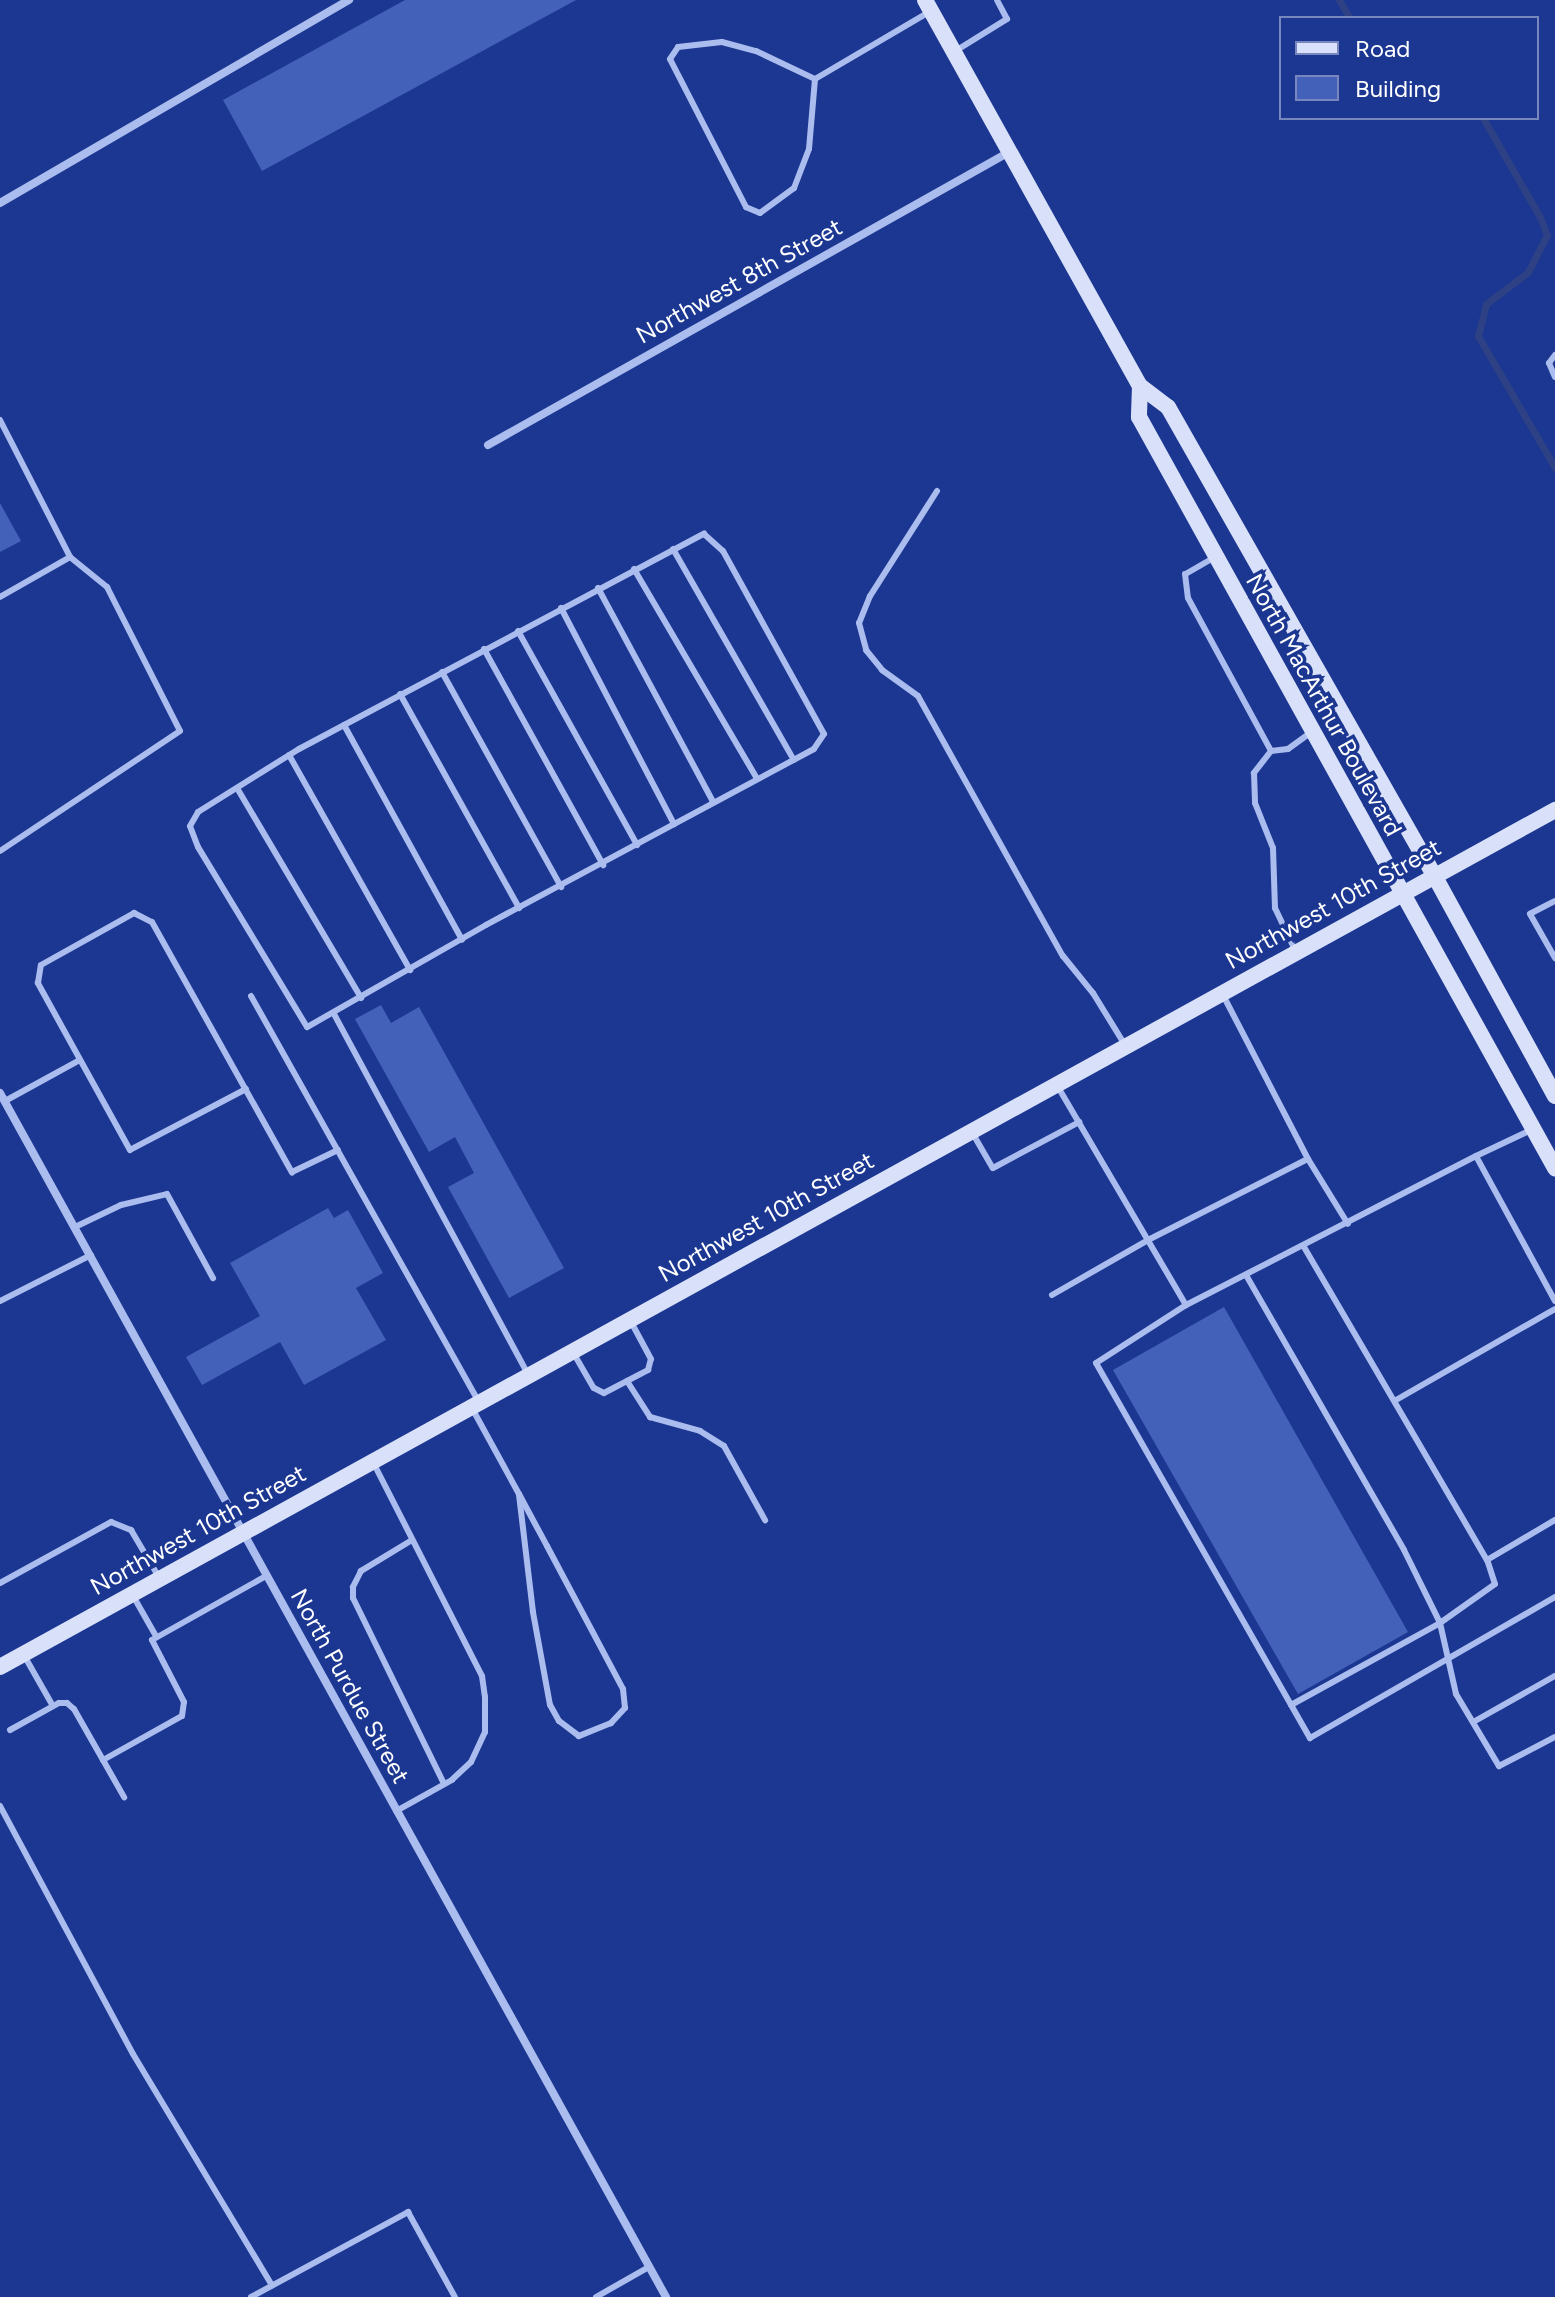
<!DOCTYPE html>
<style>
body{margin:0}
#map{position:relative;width:1555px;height:2297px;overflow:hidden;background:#1c3791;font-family:Figtree,sans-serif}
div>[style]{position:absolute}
.stream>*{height:7px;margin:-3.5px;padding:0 3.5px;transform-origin:3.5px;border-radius:3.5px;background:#2d4184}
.building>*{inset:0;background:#4461b9}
.service>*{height:6px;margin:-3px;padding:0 3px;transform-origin:3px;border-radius:3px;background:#abbcee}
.minor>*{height:8px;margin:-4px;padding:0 4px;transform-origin:4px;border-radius:4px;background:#abbcee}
.secondary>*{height:16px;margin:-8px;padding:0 8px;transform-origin:8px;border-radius:8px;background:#d9e0fa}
span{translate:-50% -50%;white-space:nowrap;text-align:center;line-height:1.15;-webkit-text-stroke:7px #1c3791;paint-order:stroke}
.street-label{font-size:24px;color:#fff}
.legend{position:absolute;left:1279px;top:16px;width:260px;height:104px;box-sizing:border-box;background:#1c3791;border:2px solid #7787bd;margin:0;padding:10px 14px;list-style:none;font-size:24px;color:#fff}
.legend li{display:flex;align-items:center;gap:16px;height:40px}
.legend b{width:40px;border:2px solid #7787bd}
</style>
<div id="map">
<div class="stream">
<div style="left:1339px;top:0;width:21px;rotate:59deg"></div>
<div style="left:1483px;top:118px;width:114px;rotate:60.1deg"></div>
<div style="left:1540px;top:217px;width:19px;rotate:69deg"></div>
<div style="left:1547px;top:235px;width:42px;rotate:117.2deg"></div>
<div style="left:1528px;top:272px;width:53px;rotate:142.7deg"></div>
<div style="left:1486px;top:304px;width:33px;rotate:104deg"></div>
<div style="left:1478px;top:336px;width:153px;rotate:59.7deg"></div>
</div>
<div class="building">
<div style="clip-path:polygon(405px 0,576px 0,262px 171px,223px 100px)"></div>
<div style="clip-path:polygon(0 503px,21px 541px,0 552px)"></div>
<div style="clip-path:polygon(381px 1005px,391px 1023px,419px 1007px,564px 1268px,509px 1298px,448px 1187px,474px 1173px,455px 1137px,429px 1152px,355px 1019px)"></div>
<div style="clip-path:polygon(328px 1208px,334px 1218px,348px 1210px,383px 1273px,356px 1288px,386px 1340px,304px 1385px,280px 1342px,202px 1385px,186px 1357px,260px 1316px,230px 1263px)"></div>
<div style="clip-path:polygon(1224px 1307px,1408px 1632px,1298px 1694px,1113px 1370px)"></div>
</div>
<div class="service">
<div style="left:957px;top:50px;width:59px;rotate:-31.8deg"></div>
<div style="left:1007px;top:19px;width:21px;rotate:-118deg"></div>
<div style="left:815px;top:79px;width:70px;rotate:94.9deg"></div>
<div style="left:809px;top:149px;width:42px;rotate:111deg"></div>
<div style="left:794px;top:188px;width:42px;rotate:143.7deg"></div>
<div style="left:760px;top:213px;width:15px;rotate:-157deg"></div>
<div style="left:746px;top:207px;width:166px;rotate:-117.2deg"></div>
<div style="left:670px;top:59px;width:14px;rotate:-56deg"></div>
<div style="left:678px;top:47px;width:44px;rotate:-6.5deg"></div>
<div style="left:722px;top:42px;width:35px;rotate:15deg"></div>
<div style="left:756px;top:51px;width:65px;rotate:25.4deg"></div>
<div style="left:815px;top:79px;width:134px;rotate:-30.4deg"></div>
<div style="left:1555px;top:355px;width:10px;rotate:127deg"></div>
<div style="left:1549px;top:363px;width:15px;rotate:67deg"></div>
<div style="left:0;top:420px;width:154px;rotate:62.9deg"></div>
<div style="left:937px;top:491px;width:125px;rotate:122.5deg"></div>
<div style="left:870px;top:596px;width:29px;rotate:112deg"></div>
<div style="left:859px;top:623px;width:28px;rotate:75deg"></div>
<div style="left:866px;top:650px;width:26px;rotate:51deg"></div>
<div style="left:882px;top:670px;width:44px;rotate:35.8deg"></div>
<div style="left:918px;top:696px;width:298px;rotate:60.9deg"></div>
<div style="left:1063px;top:956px;width:48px;rotate:51deg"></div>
<div style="left:1093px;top:993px;width:61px;rotate:58.4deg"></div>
<div style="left:704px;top:534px;width:25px;rotate:42deg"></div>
<div style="left:723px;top:551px;width:209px;rotate:61.1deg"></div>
<div style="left:824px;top:734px;width:18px;rotate:124deg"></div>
<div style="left:814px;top:749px;width:372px;rotate:151.8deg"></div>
<div style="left:486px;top:925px;width:206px;rotate:150.3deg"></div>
<div style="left:307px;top:1027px;width:210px;rotate:-121.2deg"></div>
<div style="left:198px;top:847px;width:22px;rotate:-111deg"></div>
<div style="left:190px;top:826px;width:16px;rotate:-60deg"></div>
<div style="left:198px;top:812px;width:119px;rotate:-32deg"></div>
<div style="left:299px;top:749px;width:459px;rotate:-28deg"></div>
<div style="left:673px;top:549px;width:243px;rotate:60.2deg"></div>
<div style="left:1215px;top:557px;width:34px;rotate:150deg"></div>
<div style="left:1185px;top:574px;width:24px;rotate:83deg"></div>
<div style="left:1188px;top:598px;width:174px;rotate:61.5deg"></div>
<div style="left:1271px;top:751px;width:17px;rotate:-7deg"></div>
<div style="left:1288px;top:749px;width:29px;rotate:-36deg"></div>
<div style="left:634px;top:569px;width:243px;rotate:59.6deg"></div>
<div style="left:598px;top:588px;width:243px;rotate:61.7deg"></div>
<div style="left:0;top:597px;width:81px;rotate:-29.7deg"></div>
<div style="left:70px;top:557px;width:48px;rotate:39deg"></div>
<div style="left:107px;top:587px;width:161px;rotate:63.1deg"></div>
<div style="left:180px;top:731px;width:216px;rotate:146.3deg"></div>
<div style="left:561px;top:608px;width:244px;rotate:62.4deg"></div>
<div style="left:518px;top:631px;width:245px;rotate:60.9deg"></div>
<div style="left:484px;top:649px;width:247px;rotate:61.1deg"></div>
<div style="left:442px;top:672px;width:246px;rotate:61deg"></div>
<div style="left:400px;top:694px;width:245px;rotate:60.9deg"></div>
<div style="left:344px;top:725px;width:245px;rotate:61.2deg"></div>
<div style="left:1271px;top:751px;width:28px;rotate:128deg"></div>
<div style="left:1254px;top:773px;width:30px;rotate:88deg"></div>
<div style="left:1255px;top:803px;width:48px;rotate:68.2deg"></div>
<div style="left:1273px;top:848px;width:60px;rotate:88.1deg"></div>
<div style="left:1275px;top:908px;width:47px;rotate:64.5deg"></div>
<div style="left:289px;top:755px;width:247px;rotate:60.6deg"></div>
<div style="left:237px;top:788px;width:244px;rotate:59.4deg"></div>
<div style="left:1555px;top:901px;width:28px;rotate:153deg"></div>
<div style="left:1530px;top:914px;width:51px;rotate:60.4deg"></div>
<div style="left:1223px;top:995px;width:185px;rotate:62.6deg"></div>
<div style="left:251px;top:996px;width:467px;rotate:60.7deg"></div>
<div style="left:334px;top:1014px;width:409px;rotate:61.7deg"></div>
<div style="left:1058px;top:1087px;width:253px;rotate:59.6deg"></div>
<div style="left:246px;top:1089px;width:131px;rotate:152.3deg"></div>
<div style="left:130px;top:1150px;width:191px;rotate:-118.9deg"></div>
<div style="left:38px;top:983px;width:18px;rotate:-81deg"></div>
<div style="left:41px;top:965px;width:107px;rotate:-29.2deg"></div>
<div style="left:134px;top:913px;width:20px;rotate:27deg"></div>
<div style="left:152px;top:922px;width:287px;rotate:60.8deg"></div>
<div style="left:292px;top:1172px;width:51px;rotate:-25.6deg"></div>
<div style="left:5px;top:1101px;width:85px;rotate:-28.7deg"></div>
<div style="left:973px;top:1134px;width:39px;rotate:60deg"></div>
<div style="left:993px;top:1168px;width:98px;rotate:-28.1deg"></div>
<div style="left:1476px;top:1156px;width:63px;rotate:-25.3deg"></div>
<div style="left:75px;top:1227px;width:51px;rotate:-25.6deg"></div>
<div style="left:121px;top:1205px;width:47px;rotate:-13.4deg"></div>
<div style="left:167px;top:1194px;width:96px;rotate:61.3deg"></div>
<div style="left:1304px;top:1247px;width:363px;rotate:59.7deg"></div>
<div style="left:1487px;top:1560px;width:79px;rotate:-30.5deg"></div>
<div style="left:1246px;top:1275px;width:317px;rotate:60.1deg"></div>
<div style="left:1404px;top:1550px;width:81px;rotate:63.7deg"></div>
<div style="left:1440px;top:1623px;width:67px;rotate:-35.3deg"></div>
<div style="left:1495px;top:1584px;width:25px;rotate:-108deg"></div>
<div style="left:1052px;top:1295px;width:111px;rotate:-29.8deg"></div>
<div style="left:1148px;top:1240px;width:179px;rotate:-26.9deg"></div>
<div style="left:1308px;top:1159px;width:76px;rotate:58.4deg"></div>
<div style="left:0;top:1301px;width:102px;rotate:-26.8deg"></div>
<div style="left:1555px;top:1301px;width:165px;rotate:-118.6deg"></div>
<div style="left:1476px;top:1156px;width:326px;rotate:152.8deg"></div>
<div style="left:1186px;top:1305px;width:107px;rotate:147.2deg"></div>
<div style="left:1096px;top:1363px;width:432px;rotate:60.3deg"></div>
<div style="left:1310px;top:1738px;width:283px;rotate:-29.9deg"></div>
<div style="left:574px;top:1354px;width:39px;rotate:60deg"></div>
<div style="left:594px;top:1388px;width:11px;rotate:27deg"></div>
<div style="left:604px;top:1393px;width:50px;rotate:-27.6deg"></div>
<div style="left:648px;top:1370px;width:11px;rotate:-75deg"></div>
<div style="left:651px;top:1359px;width:44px;rotate:-118.3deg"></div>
<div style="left:627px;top:1381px;width:43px;rotate:57.4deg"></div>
<div style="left:650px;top:1417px;width:52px;rotate:15.6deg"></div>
<div style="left:700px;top:1431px;width:28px;rotate:32deg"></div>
<div style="left:724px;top:1446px;width:85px;rotate:61deg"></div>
<div style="left:1396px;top:1400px;width:183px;rotate:-29.8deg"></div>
<div style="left:473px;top:1410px;width:96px;rotate:61.3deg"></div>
<div style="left:519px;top:1494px;width:59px;rotate:61.7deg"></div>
<div style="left:547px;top:1546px;width:162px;rotate:62deg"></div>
<div style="left:623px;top:1689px;width:19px;rotate:84deg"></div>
<div style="left:625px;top:1708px;width:21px;rotate:133deg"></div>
<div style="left:611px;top:1723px;width:35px;rotate:158deg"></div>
<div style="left:579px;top:1736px;width:25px;rotate:-143deg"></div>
<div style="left:559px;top:1721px;width:18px;rotate:-119deg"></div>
<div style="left:550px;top:1705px;width:95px;rotate:-100.4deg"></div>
<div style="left:533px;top:1612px;width:119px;rotate:-96.8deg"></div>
<div style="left:374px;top:1464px;width:238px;rotate:63deg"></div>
<div style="left:482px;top:1676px;width:21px;rotate:82deg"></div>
<div style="left:485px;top:1697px;width:35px;rotate:90deg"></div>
<div style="left:485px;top:1732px;width:33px;rotate:115deg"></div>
<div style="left:471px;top:1762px;width:26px;rotate:137deg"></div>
<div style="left:452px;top:1780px;width:64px;rotate:151deg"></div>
<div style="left:412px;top:1540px;width:60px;rotate:148.7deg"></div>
<div style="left:361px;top:1571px;width:18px;rotate:117deg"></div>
<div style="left:353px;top:1587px;width:11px;rotate:90deg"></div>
<div style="left:353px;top:1598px;width:207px;rotate:63.9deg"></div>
<div style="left:0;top:1583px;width:127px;rotate:-28.8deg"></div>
<div style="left:111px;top:1522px;width:22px;rotate:22deg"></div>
<div style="left:131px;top:1530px;width:57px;rotate:59.4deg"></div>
<div style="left:132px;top:1594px;width:48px;rotate:60.3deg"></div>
<div style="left:25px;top:1657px;width:56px;rotate:60.3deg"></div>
<div style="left:1291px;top:1705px;width:170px;rotate:-28.8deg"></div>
<div style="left:1440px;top:1623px;width:73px;rotate:77.3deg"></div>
<div style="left:1456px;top:1694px;width:84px;rotate:59.2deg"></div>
<div style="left:1499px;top:1766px;width:63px;rotate:-27.4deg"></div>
<div style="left:1475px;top:1721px;width:92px;rotate:-29.4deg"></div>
<div style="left:10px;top:1730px;width:56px;rotate:-28.9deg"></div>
<div style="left:59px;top:1703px;width:8px"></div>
<div style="left:67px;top:1703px;width:9px;rotate:41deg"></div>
<div style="left:74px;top:1709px;width:59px;rotate:60.4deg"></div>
<div style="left:103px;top:1760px;width:90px;rotate:-29.1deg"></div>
<div style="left:182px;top:1716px;width:14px;rotate:-82deg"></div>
<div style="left:184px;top:1702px;width:70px;rotate:-117.3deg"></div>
<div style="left:152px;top:1640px;width:131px;rotate:-29.3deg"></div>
<div style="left:103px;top:1760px;width:43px;rotate:60.4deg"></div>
<div style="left:0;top:1806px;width:281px;rotate:61.8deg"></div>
<div style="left:133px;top:2054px;width:270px;rotate:59deg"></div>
<div style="left:251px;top:2297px;width:179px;rotate:-28.4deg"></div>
<div style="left:408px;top:2212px;width:97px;rotate:61.1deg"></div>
<div style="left:596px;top:2297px;width:61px;rotate:-29.5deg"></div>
</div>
<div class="minor">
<div style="left:0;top:203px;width:404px;rotate:-30.2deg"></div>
<div style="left:488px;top:445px;width:598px;rotate:-29.35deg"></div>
<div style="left:0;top:1093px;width:1376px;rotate:61.05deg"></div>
</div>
<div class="secondary">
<div style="left:925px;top:0;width:442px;rotate:60.9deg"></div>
<div style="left:1140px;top:386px;width:35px;rotate:37deg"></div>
<div style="left:1168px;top:407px;width:538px;rotate:60.39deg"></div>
<div style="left:1434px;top:875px;width:252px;rotate:61.3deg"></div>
<div style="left:1140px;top:386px;width:31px;rotate:92deg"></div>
<div style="left:1139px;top:417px;width:859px;rotate:61.02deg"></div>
<div style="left:0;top:1667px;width:1776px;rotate:-28.86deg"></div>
</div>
<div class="street-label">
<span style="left:739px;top:281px;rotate:-29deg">Northwest 8th Street</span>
<span style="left:1324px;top:705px;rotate:61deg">North MacArthur Boulevard</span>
<span style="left:1333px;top:904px;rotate:-29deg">Northwest 10th Street</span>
<span style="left:766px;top:1217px;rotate:-29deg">Northwest 10th Street</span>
<span style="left:198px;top:1530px;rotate:-29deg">Northwest 10th Street</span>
<span style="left:350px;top:1686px;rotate:61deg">North Purdue Street</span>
</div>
<ul class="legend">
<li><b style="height:10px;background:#d9e0fa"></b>Road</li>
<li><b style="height:22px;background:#4461b9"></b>Building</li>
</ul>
</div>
